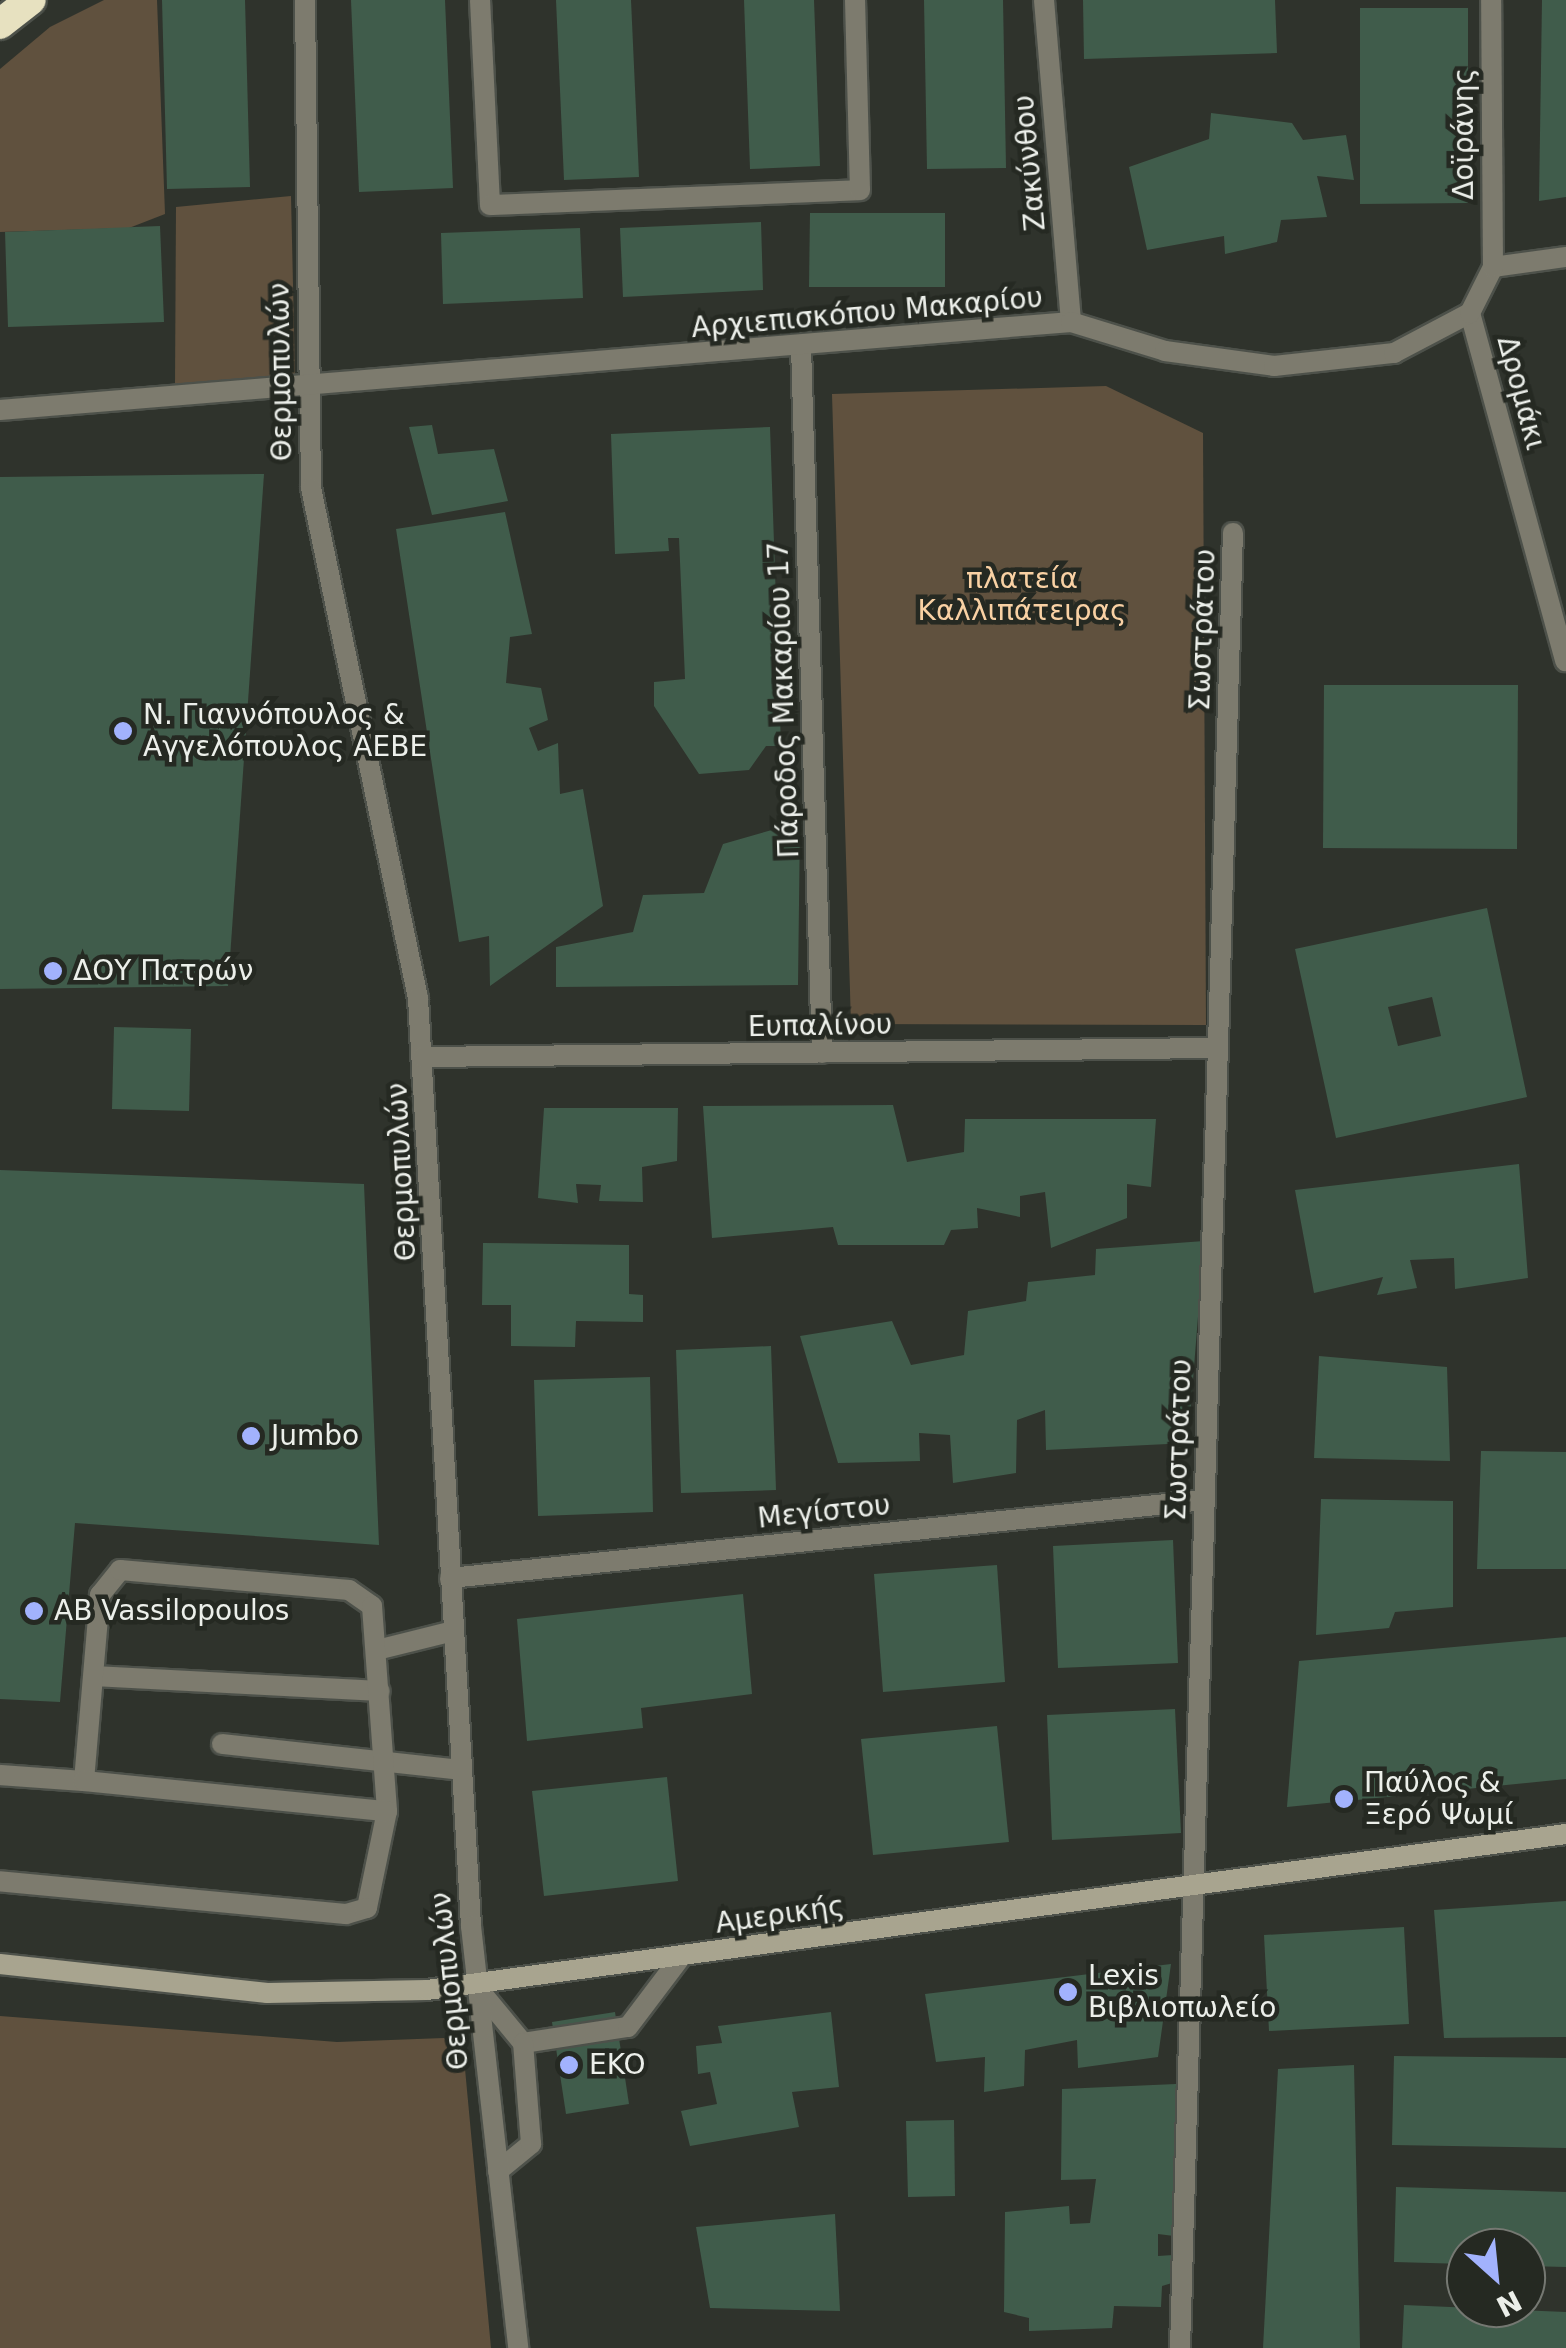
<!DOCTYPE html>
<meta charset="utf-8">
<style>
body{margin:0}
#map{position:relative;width:1566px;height:2348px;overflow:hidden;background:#2f332c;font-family:"DejaVu Sans",sans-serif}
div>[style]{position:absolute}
.green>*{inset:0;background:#60513e}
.building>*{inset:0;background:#405c4b}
.roads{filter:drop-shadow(2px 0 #4d514a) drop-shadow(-2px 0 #4d514a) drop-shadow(0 2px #4d514a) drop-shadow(0 -2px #4d514a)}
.lane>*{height:20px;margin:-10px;padding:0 10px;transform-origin:10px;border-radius:10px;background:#7d7b6e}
.street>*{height:20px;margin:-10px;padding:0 10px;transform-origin:10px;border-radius:10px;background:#7d7b6e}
.secondary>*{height:20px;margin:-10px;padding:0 10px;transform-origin:10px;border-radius:10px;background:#a8a48f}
.highway>*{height:30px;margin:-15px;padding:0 15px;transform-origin:15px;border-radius:15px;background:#e7e1c0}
.dots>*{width:28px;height:28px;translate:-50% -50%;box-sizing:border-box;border:5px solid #252922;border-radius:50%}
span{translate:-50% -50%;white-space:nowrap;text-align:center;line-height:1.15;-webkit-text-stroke:9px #252922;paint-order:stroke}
.street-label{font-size:28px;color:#ecefea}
.park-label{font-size:28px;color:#f9d1a4}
.poi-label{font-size:28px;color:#ecefea}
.left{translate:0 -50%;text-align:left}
.north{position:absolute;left:1446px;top:2228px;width:100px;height:100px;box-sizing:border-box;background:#252922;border:2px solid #757872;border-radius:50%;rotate:153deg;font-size:28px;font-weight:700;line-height:40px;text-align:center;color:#ecefea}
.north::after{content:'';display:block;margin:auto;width:35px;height:45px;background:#a2b2fd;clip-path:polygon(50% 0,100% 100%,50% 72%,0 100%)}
</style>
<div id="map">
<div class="green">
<div style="clip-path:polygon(104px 0,157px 0,165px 214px,129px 228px,0 232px,0 69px,50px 27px)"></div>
<div style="clip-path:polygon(291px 196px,295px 374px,175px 385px,176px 207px)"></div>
<div style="clip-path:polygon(1106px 386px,1203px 433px,1206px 1025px,851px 1024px,832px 394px)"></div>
<div style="clip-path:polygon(0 2016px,337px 2042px,444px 2038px,464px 2058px,491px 2348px,0 2348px)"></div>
</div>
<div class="building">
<div style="clip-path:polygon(162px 0,245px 0,250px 187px,167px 189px)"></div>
<div style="clip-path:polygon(351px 0,445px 0,453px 188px,359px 192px)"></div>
<div style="clip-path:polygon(556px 0,631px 0,639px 177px,564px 180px)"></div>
<div style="clip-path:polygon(744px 0,814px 0,820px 166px,750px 169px)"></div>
<div style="clip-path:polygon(924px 0,1003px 0,1006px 168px,927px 169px)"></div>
<div style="clip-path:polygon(1083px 0,1275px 0,1277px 53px,1084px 59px)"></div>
<div style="clip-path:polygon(1542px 0,1566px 0,1566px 197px,1539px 201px)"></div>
<div style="clip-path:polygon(1360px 8px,1468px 8px,1468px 203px,1360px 204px)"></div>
<div style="clip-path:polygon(1211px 113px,1292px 123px,1303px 140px,1346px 135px,1354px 180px,1317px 176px,1327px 217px,1281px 220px,1277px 242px,1225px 254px,1224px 236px,1147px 250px,1129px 167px,1209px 139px)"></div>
<div style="clip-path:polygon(810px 213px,945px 213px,945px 287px,809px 287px)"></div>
<div style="clip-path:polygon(761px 222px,763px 290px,623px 297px,620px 228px)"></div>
<div style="clip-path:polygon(160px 226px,164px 322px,8px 327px,5px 232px)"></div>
<div style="clip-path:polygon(580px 228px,583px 298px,443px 304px,441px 233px)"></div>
<div style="clip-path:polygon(432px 425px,438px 454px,494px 449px,508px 501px,432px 515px,409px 427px)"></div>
<div style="clip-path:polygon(770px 427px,781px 746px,766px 746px,749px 770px,699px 774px,654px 706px,654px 682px,685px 679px,679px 538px,668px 538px,669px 551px,615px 554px,611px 434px)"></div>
<div style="clip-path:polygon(264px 474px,228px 986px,0 989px,0 477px)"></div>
<div style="clip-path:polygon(505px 512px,532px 634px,510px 637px,506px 683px,541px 688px,548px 720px,529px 728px,538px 751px,558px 743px,560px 794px,583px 789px,603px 906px,490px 986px,489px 936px,459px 942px,396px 529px)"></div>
<div style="clip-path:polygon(1324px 685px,1518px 685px,1517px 849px,1323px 848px)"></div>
<div style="clip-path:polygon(800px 822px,798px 985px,556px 987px,556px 947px,633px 932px,643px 895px,704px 893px,723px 844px)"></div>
<div style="clip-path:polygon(evenodd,1487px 908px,1527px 1097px,1336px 1138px,1295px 949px,1487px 908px,1432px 997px,1441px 1036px,1398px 1046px,1388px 1007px,1432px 997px)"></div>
<div style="clip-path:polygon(114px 1027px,191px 1029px,189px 1111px,112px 1109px)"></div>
<div style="clip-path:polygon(893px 1105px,907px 1162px,964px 1152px,965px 1119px,1156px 1119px,1151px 1187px,1127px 1184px,1127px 1218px,1051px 1248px,1045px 1192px,1020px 1196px,1020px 1217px,977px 1208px,978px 1228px,951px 1230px,944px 1245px,838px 1245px,833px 1227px,712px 1238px,703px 1106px)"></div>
<div style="clip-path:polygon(544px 1108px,678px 1108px,677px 1161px,642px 1167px,643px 1202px,599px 1201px,601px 1185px,576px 1184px,578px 1203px,538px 1198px)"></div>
<div style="clip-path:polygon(1519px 1164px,1528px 1278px,1455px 1289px,1454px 1258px,1410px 1260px,1417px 1288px,1377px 1295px,1383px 1277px,1314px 1293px,1295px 1190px)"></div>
<div style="clip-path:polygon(0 1170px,364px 1184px,379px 1545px,75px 1523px,60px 1702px,0 1699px)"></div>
<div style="clip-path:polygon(1204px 1241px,1188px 1443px,1046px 1450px,1045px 1410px,1017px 1420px,1016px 1473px,953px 1483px,950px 1435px,919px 1433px,920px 1461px,838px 1463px,800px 1336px,892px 1321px,911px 1365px,964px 1355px,968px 1311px,1026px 1301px,1028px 1282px,1095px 1275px,1096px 1249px)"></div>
<div style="clip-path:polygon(483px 1243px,629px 1245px,629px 1294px,643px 1295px,643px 1322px,576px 1321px,575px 1347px,511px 1346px,511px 1305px,482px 1305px)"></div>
<div style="clip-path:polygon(771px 1346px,776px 1490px,681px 1493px,676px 1350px)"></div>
<div style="clip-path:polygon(1319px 1356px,1447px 1367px,1450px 1461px,1314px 1458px)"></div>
<div style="clip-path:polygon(650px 1377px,653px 1512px,538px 1516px,534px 1380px)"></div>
<div style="clip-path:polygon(1481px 1451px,1566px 1452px,1566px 1569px,1477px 1569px)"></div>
<div style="clip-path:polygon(1321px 1499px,1453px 1501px,1453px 1607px,1395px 1612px,1389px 1628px,1316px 1635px)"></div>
<div style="clip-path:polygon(1173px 1540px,1178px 1663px,1058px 1668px,1053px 1546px)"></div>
<div style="clip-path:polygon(997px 1565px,1005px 1682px,883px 1692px,874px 1574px)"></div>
<div style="clip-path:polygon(743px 1594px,752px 1694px,641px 1708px,643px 1728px,527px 1741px,517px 1619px)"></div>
<div style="clip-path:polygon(1566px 1637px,1566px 1779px,1287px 1807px,1299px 1661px)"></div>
<div style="clip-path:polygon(1175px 1709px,1181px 1833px,1052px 1840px,1047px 1715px)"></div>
<div style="clip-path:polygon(997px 1726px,1009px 1842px,873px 1855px,861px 1739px)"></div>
<div style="clip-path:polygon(667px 1777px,678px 1881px,544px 1896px,532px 1791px)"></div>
<div style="clip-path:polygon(1566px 1901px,1566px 2037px,1444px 2038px,1434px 1910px)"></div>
<div style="clip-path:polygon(1404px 1927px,1409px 2024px,1269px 2031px,1264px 1935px)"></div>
<div style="clip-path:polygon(1171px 1964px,1158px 2057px,1078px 2068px,1077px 2040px,1025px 2050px,1024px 2086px,984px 2092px,985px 2057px,936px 2062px,925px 1994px)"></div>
<div style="clip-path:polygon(615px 2012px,629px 2104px,566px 2114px,552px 2022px)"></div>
<div style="clip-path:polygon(831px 2012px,839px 2087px,792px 2092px,799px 2127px,690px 2146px,681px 2111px,717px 2104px,710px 2072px,698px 2074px,696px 2046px,722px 2043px,718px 2026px)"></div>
<div style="clip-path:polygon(1394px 2056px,1566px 2058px,1566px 2148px,1392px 2145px)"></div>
<div style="clip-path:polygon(1354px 2065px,1360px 2348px,1263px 2348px,1278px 2069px)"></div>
<div style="clip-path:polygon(1176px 2084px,1174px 2236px,1158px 2234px,1158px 2256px,1173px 2255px,1172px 2283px,1162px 2286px,1161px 2307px,1114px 2306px,1112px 2328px,1029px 2331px,1029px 2318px,1004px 2312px,1005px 2212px,1069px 2206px,1070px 2224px,1090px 2223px,1096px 2179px,1061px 2180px,1062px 2089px)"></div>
<div style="clip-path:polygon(954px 2120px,955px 2196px,908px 2197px,906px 2121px)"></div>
<div style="clip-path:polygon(1396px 2187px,1566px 2192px,1566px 2267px,1526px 2266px,1526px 2248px,1466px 2248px,1466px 2264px,1394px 2262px)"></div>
<div style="clip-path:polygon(835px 2214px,840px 2311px,710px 2308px,696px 2227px)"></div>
<div style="clip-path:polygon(1404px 2305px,1566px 2312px,1566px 2348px,1402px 2348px)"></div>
</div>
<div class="roads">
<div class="lane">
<div style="left:1470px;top:313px;width:361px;rotate:74.7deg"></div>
<div style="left:377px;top:1650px;width:78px;rotate:-14deg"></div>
<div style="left:94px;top:1676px;width:286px;rotate:3deg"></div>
<div style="left:222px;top:1744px;width:239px;rotate:6.2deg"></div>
<div style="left:0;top:1775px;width:84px;rotate:4.1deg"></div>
<div style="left:84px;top:1781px;width:187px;rotate:-85.1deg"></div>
<div style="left:100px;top:1595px;width:32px;rotate:-51deg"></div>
<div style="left:120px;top:1570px;width:230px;rotate:5deg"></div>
<div style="left:349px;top:1590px;width:28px;rotate:35deg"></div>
<div style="left:372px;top:1606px;width:206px;rotate:85.8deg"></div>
<div style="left:387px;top:1811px;width:99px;rotate:101.7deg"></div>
<div style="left:367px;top:1908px;width:22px;rotate:164deg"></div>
<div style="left:346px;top:1914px;width:348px;rotate:-174.6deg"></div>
<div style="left:84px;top:1781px;width:304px;rotate:5.7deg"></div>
<div style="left:476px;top:1986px;width:74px;rotate:50.5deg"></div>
<div style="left:523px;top:2043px;width:106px;rotate:-8.7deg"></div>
<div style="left:628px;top:2027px;width:88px;rotate:-52.9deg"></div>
<div style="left:498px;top:2171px;width:43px;rotate:-39.3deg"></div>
<div style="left:531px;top:2144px;width:101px;rotate:-94.5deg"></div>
</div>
<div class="street">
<div style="left:305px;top:0;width:488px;rotate:89.3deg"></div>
<div style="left:311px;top:488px;width:521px;rotate:78.15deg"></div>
<div style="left:418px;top:998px;width:930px;rotate:86.73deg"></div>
<div style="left:471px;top:1926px;width:425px;rotate:83.6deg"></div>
<div style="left:480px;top:0;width:205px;rotate:87.2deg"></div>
<div style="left:490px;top:205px;width:370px;rotate:-2.3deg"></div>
<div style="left:860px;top:190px;width:190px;rotate:-91.5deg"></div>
<div style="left:1044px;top:0;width:323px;rotate:85.2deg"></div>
<div style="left:1493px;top:267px;width:74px;rotate:-7.8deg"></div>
<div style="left:801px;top:346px;width:707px;rotate:88.3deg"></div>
<div style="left:0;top:410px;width:1075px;rotate:-4.7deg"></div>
<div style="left:1071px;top:322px;width:98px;rotate:17.1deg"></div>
<div style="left:1165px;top:351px;width:110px;rotate:7.8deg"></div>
<div style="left:1274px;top:366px;width:121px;rotate:-6.2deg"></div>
<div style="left:1394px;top:353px;width:86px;rotate:-27.8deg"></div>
<div style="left:1470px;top:313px;width:51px;rotate:-63.4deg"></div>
<div style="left:1493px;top:267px;width:267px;rotate:-90.4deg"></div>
<div style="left:422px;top:1057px;width:796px;rotate:-0.65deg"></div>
<div style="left:450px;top:1578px;width:759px;rotate:-5.9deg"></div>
<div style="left:1180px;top:2348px;width:1816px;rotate:-88.33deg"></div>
</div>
<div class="secondary">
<div style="left:0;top:1964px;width:269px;rotate:6.2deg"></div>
<div style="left:267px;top:1993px;width:160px;rotate:-1.1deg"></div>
<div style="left:427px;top:1990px;width:1150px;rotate:-7.8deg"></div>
</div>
<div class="highway">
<div style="left:0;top:24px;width:39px;rotate:-38deg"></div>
</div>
</div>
<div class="dots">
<div style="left:123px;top:731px;background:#a2b2fd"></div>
<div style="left:53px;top:971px;background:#a2b2fd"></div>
<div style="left:251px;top:1436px;background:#a2b2fd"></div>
<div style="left:34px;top:1611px;background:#a2b2fd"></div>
<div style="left:1344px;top:1799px;background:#a2b2fd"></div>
<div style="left:1068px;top:1992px;background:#a2b2fd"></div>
<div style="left:569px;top:2065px;background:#a2b2fd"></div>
</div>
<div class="street-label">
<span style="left:1464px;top:134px;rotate:-90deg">Δοϊράνης</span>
<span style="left:1030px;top:163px;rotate:-95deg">Ζακύνθου</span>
<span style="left:867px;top:313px;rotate:-5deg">Αρχιεπισκόπου Μακαρίου</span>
<span style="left:281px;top:372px;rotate:-91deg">Θερμοπυλών</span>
<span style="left:1521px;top:393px;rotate:75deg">Δρομάκι</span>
<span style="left:1203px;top:630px;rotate:-88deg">Σωστράτου</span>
<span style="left:784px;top:700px;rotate:-92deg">Πάροδος Μακαρίου 17</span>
<span style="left:820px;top:1026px;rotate:-1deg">Ευπαλίνου</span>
<span style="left:402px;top:1172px;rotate:-93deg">Θερμοπυλών</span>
<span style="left:1179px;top:1440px;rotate:-88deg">Σωστράτου</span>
<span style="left:824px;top:1512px;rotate:-6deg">Μεγίστου</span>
<span style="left:780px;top:1915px;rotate:-8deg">Αμερικής</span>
<span style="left:450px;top:1981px;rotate:-96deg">Θερμοπυλών</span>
</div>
<div class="park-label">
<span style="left:1022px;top:595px">πλατεία<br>Καλλιπάτειρας</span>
</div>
<div class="poi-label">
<span class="left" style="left:143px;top:731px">Ν. Γιαννόπουλος &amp;<br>Αγγελόπουλος ΑΕΒΕ</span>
<span class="left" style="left:73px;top:971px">ΔΟΥ Πατρών</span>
<span class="left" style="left:271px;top:1436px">Jumbo</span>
<span class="left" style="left:54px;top:1611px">AB Vassilopoulos</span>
<span class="left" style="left:1364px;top:1799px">Παύλος &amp;<br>Ξερό Ψωμί</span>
<span class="left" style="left:1088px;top:1992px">Lexis<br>Βιβλιοπωλείο</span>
<span class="left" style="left:589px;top:2065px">EKO</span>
</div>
<div class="north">N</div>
</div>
